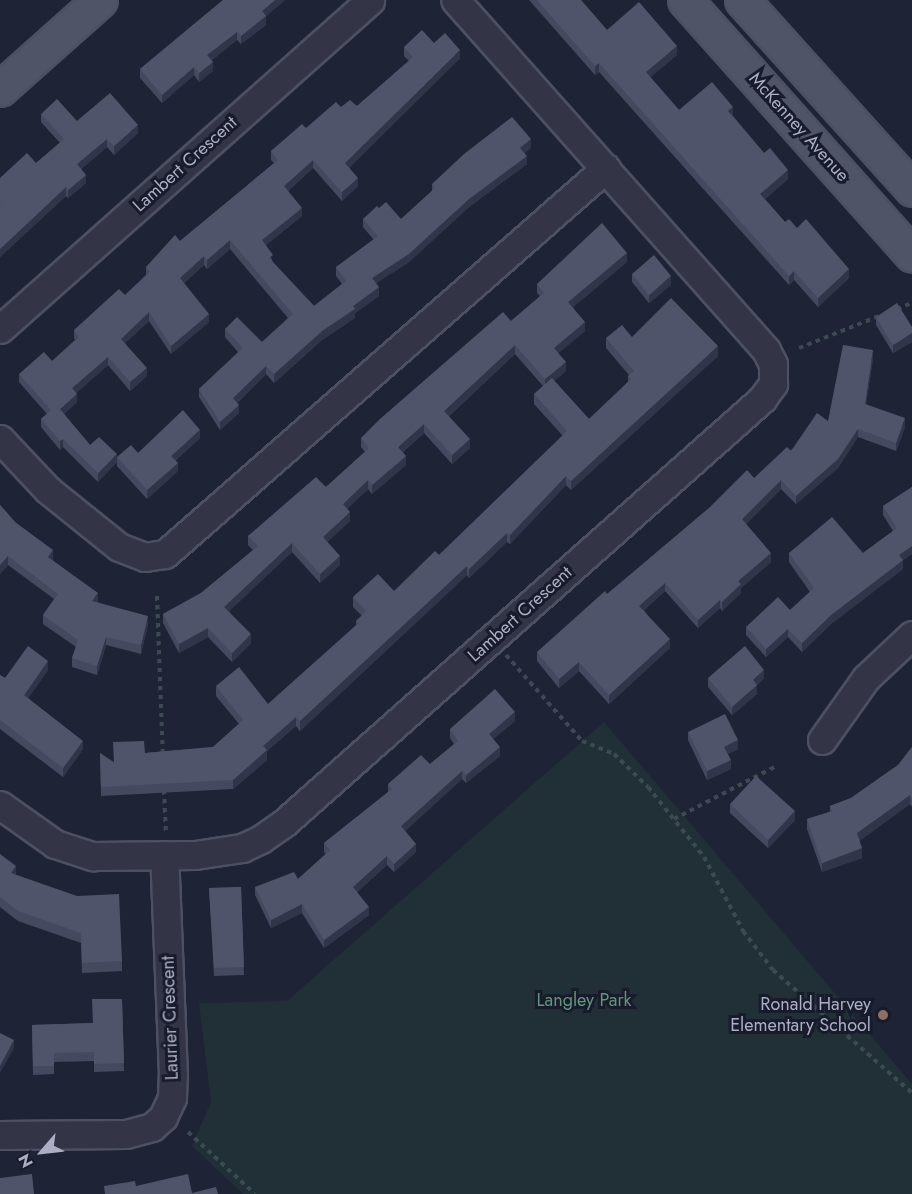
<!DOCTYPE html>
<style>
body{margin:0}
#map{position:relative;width:912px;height:1194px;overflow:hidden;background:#1f2336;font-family:Jost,sans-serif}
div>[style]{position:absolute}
.green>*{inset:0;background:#212f37}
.path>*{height:4px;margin-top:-2px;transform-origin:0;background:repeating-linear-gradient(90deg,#3c4a52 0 4.5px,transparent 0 9px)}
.roads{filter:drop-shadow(2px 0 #4d5062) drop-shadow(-2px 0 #4d5062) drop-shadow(0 2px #4d5062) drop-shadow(0 -2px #4d5062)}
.minor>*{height:27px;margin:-13.5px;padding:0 13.5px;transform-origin:13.5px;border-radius:13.5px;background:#333547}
.major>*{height:33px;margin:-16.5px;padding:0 16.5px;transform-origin:16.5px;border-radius:16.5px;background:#505467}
.wall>*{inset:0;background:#454960}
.shaded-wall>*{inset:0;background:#31354a}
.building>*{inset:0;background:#50546a}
.dots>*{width:16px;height:16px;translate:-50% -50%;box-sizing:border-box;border:3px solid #181b2b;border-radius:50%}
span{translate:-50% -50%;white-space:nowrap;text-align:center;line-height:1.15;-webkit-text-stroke:6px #181b2b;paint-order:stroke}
.street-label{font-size:18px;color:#acafc4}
.park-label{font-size:18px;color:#64947c}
.poi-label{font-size:18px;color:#acafc4}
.right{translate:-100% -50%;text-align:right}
.north{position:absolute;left:12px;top:1122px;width:60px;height:60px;-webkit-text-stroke:4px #181b2b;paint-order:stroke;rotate:242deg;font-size:16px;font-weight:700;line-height:24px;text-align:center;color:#acafc4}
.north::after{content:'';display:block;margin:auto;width:21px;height:27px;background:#acafc4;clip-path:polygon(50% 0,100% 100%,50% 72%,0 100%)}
</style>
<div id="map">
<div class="green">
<div style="clip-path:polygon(604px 722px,912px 1084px,912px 1194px,243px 1194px,192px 1146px,211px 1102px,199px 1003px,287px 1001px)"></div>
</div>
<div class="path">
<div style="left:897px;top:309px;width:16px;rotate:-22deg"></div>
<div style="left:799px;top:348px;width:86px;rotate:-21.8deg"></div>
<div style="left:157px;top:596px;width:160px;rotate:87.9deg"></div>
<div style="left:506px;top:655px;width:115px;rotate:48.5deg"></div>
<div style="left:582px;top:741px;width:35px;rotate:22deg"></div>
<div style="left:614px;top:754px;width:47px;rotate:44.1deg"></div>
<div style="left:648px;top:787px;width:90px;rotate:51.3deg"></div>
<div style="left:704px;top:857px;width:84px;rotate:62.2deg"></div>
<div style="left:743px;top:931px;width:49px;rotate:52.4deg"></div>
<div style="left:773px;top:970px;width:186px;rotate:41.5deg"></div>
<div style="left:164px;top:790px;width:44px;rotate:87.4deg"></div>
<div style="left:674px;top:819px;width:117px;rotate:-27.4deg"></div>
<div style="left:188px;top:1132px;width:91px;rotate:42.8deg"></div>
</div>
<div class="roads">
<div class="minor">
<div style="left:0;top:329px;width:495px;rotate:-41.6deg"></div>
<div style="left:0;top:439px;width:70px;rotate:46.7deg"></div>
<div style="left:48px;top:490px;width:91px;rotate:38.8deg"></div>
<div style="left:119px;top:547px;width:28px;rotate:21deg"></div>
<div style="left:145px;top:557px;width:20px;rotate:-9deg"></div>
<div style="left:165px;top:554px;width:586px;rotate:-41.2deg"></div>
<div style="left:822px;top:740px;width:76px;rotate:-54.6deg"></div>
<div style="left:866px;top:678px;width:63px;rotate:-43.1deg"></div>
<div style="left:0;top:805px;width:67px;rotate:35.3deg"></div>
<div style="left:55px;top:844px;width:40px;rotate:18deg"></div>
<div style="left:93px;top:856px;width:102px;rotate:-0.6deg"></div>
<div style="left:195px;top:855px;width:48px;rotate:-8.5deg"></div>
<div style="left:242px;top:848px;width:21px;rotate:-25deg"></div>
<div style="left:261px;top:839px;width:28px;rotate:-35deg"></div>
<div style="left:284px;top:823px;width:639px;rotate:-41.57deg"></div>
<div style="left:762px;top:399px;width:19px;rotate:-54deg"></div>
<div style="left:773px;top:384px;width:20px;rotate:-90deg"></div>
<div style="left:773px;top:364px;width:16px;rotate:-117deg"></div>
<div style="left:766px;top:350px;width:468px;rotate:-131.6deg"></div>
<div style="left:0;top:1135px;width:126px;rotate:-0.5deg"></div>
<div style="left:126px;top:1134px;width:27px;rotate:-15deg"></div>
<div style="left:152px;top:1127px;width:15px;rotate:-42deg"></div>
<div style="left:163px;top:1117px;width:21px;rotate:-65deg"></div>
<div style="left:172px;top:1098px;width:23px;rotate:-88deg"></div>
<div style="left:173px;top:1075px;width:220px;rotate:-92.3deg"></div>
</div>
<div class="major">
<div style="left:685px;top:0;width:341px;rotate:48.3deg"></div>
<div style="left:742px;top:0;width:254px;rotate:48deg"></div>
<div style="left:0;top:89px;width:134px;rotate:-41.7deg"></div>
</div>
</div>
<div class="wall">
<div style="clip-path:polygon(223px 0,285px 0,266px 16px,266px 25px,241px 44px,237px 40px,212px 60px,213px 71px,199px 82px,194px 75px,162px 103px,140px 78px,140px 69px)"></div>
<div style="clip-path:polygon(529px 0,581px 0,607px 30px,677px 55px,650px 77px,679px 110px,733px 116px,764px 153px,788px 179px,765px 199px,785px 222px,849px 278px,818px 307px,794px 280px,789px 285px,599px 72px,595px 75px)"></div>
<div style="clip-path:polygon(434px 43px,460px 58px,349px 168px,358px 186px,342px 201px,313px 168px,288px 191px,302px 216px,266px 245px,273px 262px,314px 306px,342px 284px,336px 276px,336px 267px,374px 240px,363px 227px,363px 219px,379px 208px,401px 219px,432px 191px,432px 184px,531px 148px,524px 153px,527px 164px,469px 207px,409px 262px,376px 283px,379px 296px,355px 313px,355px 318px,322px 340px,274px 383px,266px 374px,237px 403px,239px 413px,220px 430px,199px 397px,199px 389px,238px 352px,225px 337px,225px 329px,262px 342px,288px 318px,230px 249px,207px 269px,204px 265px,184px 283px,209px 322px,171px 354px,149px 321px,125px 343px,147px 376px,130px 391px,108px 365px,76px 393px,77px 402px,64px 414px,90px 445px,117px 462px,98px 482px,63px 447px,60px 450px,41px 427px,41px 419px,47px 414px,19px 382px,19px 374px,52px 361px,75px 340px,74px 338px,74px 330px,125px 295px,146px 275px,146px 267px,180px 241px,274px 163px,271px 160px,271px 151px,306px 128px,341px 107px,357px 106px,409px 61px,404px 56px,404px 47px)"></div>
<div style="clip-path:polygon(41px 114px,138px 133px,114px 155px,107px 147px,81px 169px,86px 183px,68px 198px,66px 196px,0 257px,0 178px,36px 163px,60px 143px,41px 122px)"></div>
<div style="clip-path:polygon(627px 262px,573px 307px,585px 331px,558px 353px,566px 371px,554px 381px,589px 419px,628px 382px,628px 376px,629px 375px,606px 348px,606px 338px,632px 337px,718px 356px,571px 490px,566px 485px,510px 544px,507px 542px,469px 578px,467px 575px,300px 731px,296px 726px,267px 751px,267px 760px,233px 789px,101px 796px,100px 753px,114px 762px,145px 753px,213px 747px,239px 724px,216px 696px,216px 686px,268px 704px,356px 625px,356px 621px,362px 616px,353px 607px,353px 597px,394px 591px,439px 555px,563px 436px,534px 404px,534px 394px,543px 386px,515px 354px,449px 416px,470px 448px,452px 464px,424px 433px,403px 452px,406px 465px,372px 494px,368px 489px,347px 509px,350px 521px,327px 542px,340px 565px,320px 583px,292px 552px,229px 611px,251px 643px,232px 662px,208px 637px,179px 653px,163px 623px,163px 614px,201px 593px,253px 550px,248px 545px,248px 536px,326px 487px,365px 452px,361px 447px,361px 438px,511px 321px,540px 296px,537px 293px,537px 284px)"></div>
<div style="clip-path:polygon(632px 274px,671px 285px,649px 303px,632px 282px)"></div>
<div style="clip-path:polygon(876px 317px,912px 327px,912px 342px,893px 353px,876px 325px)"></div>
<div style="clip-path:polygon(873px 359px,866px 404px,905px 427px,896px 451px,858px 437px,838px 468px,796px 504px,781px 489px,746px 524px,771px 562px,741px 588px,741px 593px,722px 611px,720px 608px,698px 628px,665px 591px,644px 610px,670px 648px,609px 704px,579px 671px,559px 688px,537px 661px,537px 652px,607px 594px,828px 421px)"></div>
<div style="clip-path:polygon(200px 438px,176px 460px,178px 471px,147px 499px,117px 466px,117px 457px,138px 453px)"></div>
<div style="clip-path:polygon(912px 487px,912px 554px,903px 560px,903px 569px,831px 624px,802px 652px,788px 637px,766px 657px,746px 635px,746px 627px,790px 610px,810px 592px,789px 562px,789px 553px,863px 553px,893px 531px,883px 515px,883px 506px)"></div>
<div style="clip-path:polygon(0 505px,15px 522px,53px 559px,52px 560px,98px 601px,97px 602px,148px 624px,141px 654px,106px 645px,97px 675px,72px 667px,72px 658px,76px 647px,43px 624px,43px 615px,54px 599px,8px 565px,0 574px)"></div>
<div style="clip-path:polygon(48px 670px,28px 698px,83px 749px,63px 777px,0 729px,0 675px,5px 678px)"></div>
<div style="clip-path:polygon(708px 678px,764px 678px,757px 685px,757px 694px,732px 715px,708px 687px)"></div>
<div style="clip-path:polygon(515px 721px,493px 739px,500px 756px,466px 783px,462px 779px,405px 831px,416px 852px,394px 872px,387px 865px,357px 892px,369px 915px,324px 948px,302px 913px,271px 928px,255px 895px,255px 887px,298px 879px,326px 854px,324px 852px,324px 843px,388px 792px,388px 784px,430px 764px,454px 744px,450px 738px,450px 729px)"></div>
<div style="clip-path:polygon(688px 732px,738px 749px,728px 754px,731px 769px,707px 780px,688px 740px)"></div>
<div style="clip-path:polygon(912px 747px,912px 807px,910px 804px,859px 841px,862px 858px,822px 872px,807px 829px,807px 819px,830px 812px,830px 806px,851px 798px,898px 765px)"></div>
<div style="clip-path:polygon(730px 804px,795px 820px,768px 848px,730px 813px)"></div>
<div style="clip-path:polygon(0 854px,16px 875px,122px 961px,122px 971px,82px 973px,81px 943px,18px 921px,0 907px)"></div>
<div style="clip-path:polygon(241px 887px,244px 975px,214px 976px,209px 888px)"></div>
<div style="clip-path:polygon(122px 999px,124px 1071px,94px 1072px,94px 1061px,54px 1062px,54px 1074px,33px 1075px,32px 1025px,93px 1023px)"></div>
</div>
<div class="shaded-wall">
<div style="clip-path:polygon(275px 0,285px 0,262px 20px,262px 11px)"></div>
<div style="clip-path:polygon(266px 16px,266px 25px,241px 44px,241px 36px)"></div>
<div style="clip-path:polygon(237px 32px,237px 40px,207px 64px,207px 55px)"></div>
<div style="clip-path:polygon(677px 46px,677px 55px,646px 81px,646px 72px)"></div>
<div style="clip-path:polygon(460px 50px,460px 58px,345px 172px,345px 163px)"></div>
<div style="clip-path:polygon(213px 62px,213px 71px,199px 82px,199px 73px)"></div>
<div style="clip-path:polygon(599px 63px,599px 72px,595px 75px,595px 66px)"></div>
<div style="clip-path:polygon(194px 67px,194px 75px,162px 103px,162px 95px)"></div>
<div style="clip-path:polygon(733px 107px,733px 116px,728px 120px,728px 111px)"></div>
<div style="clip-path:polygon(138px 125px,138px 133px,114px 155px,114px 146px)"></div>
<div style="clip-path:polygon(107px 139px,107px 147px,77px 172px,77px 164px)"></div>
<div style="clip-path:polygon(531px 139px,531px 148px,520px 157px,520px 148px)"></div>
<div style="clip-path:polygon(527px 156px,527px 164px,469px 207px,409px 262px,372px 286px,372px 278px,469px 199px)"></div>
<div style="clip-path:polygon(313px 160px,313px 168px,284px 194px,284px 186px)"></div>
<div style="clip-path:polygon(788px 170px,788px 179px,760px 203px,760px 194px)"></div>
<div style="clip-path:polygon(86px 175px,86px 183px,68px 198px,68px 190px)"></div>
<div style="clip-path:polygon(358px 178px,358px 186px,342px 201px,342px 192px)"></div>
<div style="clip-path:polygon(66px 187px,66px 196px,0 257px,0 249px)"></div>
<div style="clip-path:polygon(302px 208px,302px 216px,262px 248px,262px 240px)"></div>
<div style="clip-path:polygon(230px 240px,230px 249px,207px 269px,207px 260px)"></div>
<div style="clip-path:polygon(627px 253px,627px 262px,568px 311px,568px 302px)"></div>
<div style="clip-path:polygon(204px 256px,204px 265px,180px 286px,180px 278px)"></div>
<div style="clip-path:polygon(849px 269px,849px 278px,818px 307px,818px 298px)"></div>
<div style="clip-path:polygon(794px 271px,794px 280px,789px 285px,789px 276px)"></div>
<div style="clip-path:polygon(671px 276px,671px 285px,649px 303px,649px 295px)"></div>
<div style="clip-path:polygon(379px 287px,379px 296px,355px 313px,355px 318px,322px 340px,274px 383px,274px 374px,322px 331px,353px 306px)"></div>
<div style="clip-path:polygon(149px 312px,149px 321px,121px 347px,121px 339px)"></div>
<div style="clip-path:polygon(209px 314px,209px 322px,171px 354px,171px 346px)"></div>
<div style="clip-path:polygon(585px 322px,585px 331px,554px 357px,554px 348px)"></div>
<div style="clip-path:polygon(912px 333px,912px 342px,893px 353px,893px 345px)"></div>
<div style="clip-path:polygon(515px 345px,515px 354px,444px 420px,444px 411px)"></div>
<div style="clip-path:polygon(718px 346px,718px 356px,571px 490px,571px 481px)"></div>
<div style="clip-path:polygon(873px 350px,873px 359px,865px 412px,865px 404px)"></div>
<div style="clip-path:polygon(108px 357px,108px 365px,72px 397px,72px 388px)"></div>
<div style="clip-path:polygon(566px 362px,566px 371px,545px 388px,545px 379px)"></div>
<div style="clip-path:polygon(266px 366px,266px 374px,233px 406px,233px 398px)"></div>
<div style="clip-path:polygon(147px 368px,147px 376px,130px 391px,130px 382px)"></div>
<div style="clip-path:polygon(77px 394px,77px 402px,60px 418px,60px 409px)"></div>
<div style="clip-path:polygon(239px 405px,239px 413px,220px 430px,220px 422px)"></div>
<div style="clip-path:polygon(905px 418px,905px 427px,896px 451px,896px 443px)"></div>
<div style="clip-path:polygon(424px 424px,424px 433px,398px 456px,398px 447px)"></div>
<div style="clip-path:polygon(858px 429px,858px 437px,838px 468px,796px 504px,796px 496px)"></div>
<div style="clip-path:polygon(200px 430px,200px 438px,171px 464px,171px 456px)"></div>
<div style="clip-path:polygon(63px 439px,63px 447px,60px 450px,60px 441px)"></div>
<div style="clip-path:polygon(470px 439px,470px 448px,452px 464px,452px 455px)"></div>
<div style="clip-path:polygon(117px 454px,117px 462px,98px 482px,98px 473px)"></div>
<div style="clip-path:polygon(406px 456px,406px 465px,372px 494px,372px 485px)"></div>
<div style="clip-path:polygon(178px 463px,178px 471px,147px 499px,147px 490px)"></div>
<div style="clip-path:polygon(566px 476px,566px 485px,510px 544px,510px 535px)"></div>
<div style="clip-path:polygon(368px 480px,368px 489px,343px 513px,343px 504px)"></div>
<div style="clip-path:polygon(781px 480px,781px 489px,742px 528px,742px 519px)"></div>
<div style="clip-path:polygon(350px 512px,350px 521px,323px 546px,323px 537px)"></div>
<div style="clip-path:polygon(507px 533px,507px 542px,469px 578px,469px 569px)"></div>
<div style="clip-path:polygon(292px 543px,292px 552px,224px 616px,224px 607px)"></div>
<div style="clip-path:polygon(912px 546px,912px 554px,899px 563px,899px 555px)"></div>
<div style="clip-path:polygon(53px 550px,53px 559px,48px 566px,48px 557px)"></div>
<div style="clip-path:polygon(771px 553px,771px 562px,741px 588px,741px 593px,722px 611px,722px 602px,738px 581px)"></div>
<div style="clip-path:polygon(8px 556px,8px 565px,0 574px,0 565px)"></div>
<div style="clip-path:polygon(340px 556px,340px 565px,320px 583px,320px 574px)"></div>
<div style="clip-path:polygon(903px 560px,903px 569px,831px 624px,802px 652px,802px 643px,831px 615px)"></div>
<div style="clip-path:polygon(467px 566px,467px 575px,300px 731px,300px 721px)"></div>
<div style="clip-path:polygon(665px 583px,665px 591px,639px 614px,639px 606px)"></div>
<div style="clip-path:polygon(98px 593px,98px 601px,92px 610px,92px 601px)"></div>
<div style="clip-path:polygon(720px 600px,720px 608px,698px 628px,698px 620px)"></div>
<div style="clip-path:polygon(148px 616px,148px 624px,141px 654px,141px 645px)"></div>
<div style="clip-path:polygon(208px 628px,208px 637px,179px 653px,179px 644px)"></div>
<div style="clip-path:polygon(788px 629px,788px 637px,766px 657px,766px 649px)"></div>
<div style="clip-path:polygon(251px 634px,251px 643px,232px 662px,232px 653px)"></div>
<div style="clip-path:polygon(106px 637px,106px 645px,97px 675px,97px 666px)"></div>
<div style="clip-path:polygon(670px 639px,670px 648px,609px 704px,609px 695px)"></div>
<div style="clip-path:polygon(48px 661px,48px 670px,24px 704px,24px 695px)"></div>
<div style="clip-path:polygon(579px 662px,579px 671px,559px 688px,559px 679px)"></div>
<div style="clip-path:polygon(764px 670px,764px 678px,753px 688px,753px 680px)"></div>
<div style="clip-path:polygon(757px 685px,757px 694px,732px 715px,732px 707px)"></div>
<div style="clip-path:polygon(515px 712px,515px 721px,489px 742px,489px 734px)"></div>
<div style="clip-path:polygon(296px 717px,296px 726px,267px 751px,267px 760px,233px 789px,233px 780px,263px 746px)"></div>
<div style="clip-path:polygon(738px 740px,738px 749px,724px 756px,724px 747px)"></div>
<div style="clip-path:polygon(83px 741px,83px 749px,63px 777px,63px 768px)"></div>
<div style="clip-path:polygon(500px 747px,500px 756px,466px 783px,466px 775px)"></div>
<div style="clip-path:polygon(731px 760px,731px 769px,707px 780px,707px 771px)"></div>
<div style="clip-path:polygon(462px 771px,462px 779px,401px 835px,401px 826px)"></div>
<div style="clip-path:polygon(910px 795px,910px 804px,857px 843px,857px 833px)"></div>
<div style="clip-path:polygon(795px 811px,795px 820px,768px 848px,768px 840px)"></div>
<div style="clip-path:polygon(416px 844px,416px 852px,394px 872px,394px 864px)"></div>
<div style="clip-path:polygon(862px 848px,862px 858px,822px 872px,822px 863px)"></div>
<div style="clip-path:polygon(387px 856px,387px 865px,353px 896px,353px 887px)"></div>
<div style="clip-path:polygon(16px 866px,16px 876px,11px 873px)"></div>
<div style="clip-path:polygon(302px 904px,302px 913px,271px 928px,271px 920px)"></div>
<div style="clip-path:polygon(369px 907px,369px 915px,324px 948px,324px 940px)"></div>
<div style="clip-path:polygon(14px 1040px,14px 1048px,0 1073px,0 1066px)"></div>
</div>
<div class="building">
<div style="clip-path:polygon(223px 0,275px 0,262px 11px,266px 16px,241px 36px,237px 32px,207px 55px,213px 62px,199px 73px,194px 67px,162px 95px,140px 69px)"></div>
<div style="clip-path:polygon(537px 0,581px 0,607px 30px,639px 2px,677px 46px,646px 72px,679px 110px,712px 82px,733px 107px,728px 111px,764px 153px,770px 148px,788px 170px,760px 194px,785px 222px,789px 219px,797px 228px,806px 219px,849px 269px,818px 298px,794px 271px,789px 276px,599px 63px,595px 66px)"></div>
<div style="clip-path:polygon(422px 30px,434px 43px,445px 33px,460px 50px,345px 163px,358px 178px,342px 192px,313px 160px,284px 186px,302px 208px,262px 240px,273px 255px,269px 258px,314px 306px,346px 281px,336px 267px,378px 236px,363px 219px,377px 206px,379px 208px,386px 202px,401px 219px,435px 188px,432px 184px,464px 154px,512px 117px,531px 139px,520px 148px,527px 156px,469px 199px,409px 254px,372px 278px,379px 287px,353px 306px,355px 309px,322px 331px,274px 374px,266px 366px,233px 398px,239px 405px,220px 422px,199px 389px,243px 348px,225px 329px,237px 317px,262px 342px,293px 314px,230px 240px,207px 260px,204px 256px,180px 278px,209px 314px,171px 346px,149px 312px,121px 339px,147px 368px,130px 382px,108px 357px,72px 388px,77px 394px,60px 409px,90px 445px,99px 437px,117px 454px,98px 473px,63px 439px,60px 441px,41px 419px,51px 410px,19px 374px,44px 352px,52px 361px,79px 337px,74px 330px,119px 289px,125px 295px,150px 272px,146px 267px,175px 235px,180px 241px,278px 160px,271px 151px,302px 124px,306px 128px,336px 102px,341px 107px,350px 100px,357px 106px,413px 57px,404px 47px)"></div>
<div style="clip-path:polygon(110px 93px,138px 125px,114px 146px,107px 139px,77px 164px,86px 175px,68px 190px,66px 187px,0 249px,0 204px,1px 203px,0 202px,0 178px,27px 153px,36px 163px,64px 139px,41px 114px,57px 99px,77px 121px)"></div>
<div style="clip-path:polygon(602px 223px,627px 253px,568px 302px,585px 322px,554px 348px,566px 362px,545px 379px,515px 345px,444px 411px,470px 439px,452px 455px,424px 424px,398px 447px,406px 456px,372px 485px,368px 480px,343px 504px,350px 512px,323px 537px,340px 556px,320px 574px,292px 543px,224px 607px,251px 634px,232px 653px,208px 628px,179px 644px,163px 614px,201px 593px,258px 546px,248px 536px,316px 477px,326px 487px,369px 448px,361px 438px,380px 419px,503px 312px,511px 321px,544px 293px,537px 284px)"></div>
<div style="clip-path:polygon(654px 255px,671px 276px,649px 295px,632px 274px)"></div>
<div style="clip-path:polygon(671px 298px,718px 346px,571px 481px,566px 476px,510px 535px,507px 533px,469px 569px,467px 566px,300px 721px,296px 717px,263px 746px,267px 750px,233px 780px,101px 787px,100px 753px,114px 763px,113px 742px,144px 741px,145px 753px,213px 747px,243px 720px,216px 686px,239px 667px,268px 704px,359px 623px,356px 621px,366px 611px,353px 597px,378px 574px,394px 591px,435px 551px,439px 555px,567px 431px,534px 394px,552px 378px,589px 419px,631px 379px,628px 376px,634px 371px,606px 338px,622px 325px,632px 337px)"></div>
<div style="clip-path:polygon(897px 303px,912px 327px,912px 333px,893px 345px,876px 317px)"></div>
<div style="clip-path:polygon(843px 345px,873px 350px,865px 404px,905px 418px,896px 443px,858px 429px,838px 459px,796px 496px,781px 480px,742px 519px,771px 553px,738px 581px,741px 584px,722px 602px,720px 600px,698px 620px,665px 583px,639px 606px,670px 639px,609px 695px,579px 662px,559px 679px,537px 652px,605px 591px,607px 594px,710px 507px,747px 470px,754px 478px,787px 447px,791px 451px,817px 413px,828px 421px)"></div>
<div style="clip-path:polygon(183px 410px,200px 430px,171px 456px,178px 463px,147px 490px,117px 457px,131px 445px,138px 453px)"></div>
<div style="clip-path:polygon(912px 487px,912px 546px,899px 555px,903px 560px,831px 615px,802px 643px,788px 629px,766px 649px,746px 627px,778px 597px,790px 610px,814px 588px,789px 553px,832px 517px,863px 553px,897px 528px,883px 506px)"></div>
<div style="clip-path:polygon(0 505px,15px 522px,53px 550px,48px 557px,98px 593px,92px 601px,148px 616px,141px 645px,106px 637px,97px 666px,72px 658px,78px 640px,43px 615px,58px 594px,8px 556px,0 565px)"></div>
<div style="clip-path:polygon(28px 646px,48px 661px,24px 695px,83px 741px,63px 768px,0 720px,0 675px,5px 678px)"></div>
<div style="clip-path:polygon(745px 646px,764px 670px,753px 680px,757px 685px,732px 707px,708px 678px)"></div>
<div style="clip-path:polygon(495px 689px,515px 712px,489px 734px,500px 747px,466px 775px,462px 771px,401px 826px,416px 844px,394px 864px,387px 856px,353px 887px,369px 907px,324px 940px,302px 904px,271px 920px,255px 887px,294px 872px,298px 879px,330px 850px,324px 843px,392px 789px,388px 784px,421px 755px,430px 764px,458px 741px,450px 729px)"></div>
<div style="clip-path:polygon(725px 714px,738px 740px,724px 747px,731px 760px,707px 771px,688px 732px)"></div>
<div style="clip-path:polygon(912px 747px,912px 798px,910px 795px,857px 833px,862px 848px,822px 863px,807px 819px,832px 811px,830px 806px,851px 798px,898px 765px)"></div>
<div style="clip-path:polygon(756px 776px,795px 811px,768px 840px,730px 804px)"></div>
<div style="clip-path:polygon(0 854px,16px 866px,11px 873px,77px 896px,119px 894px,122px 961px,82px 963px,81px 933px,18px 911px,0 897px)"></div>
<div style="clip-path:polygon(241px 887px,244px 967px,214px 968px,209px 888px)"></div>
<div style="clip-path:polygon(92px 999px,122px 999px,124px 1063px,94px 1064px,94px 1052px,54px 1053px,54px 1066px,33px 1066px,32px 1025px,93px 1023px)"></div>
<div style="clip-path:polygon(0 1033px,14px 1040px,0 1066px)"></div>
<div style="clip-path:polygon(32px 1174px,34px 1194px,0 1194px,0 1178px)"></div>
<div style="clip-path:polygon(188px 1174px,192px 1193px,216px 1187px,218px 1194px,86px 1194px,105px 1194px,104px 1186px,135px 1181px,136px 1186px)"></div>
</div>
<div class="dots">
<div style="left:883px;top:1015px;background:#8d6e63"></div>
</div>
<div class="street-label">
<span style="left:799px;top:127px;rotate:48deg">McKenney Avenue</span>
<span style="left:185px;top:164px;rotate:-42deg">Lambert Crescent</span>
<span style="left:520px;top:614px;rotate:-42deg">Lambert Crescent</span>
<span style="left:170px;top:1018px;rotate:-92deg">Laurier Crescent</span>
</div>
<div class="park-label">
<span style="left:584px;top:1000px">Langley Park</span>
</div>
<div class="poi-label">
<span class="right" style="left:871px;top:1015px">Ronald Harvey<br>Elementary School</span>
</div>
<div class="north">N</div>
</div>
